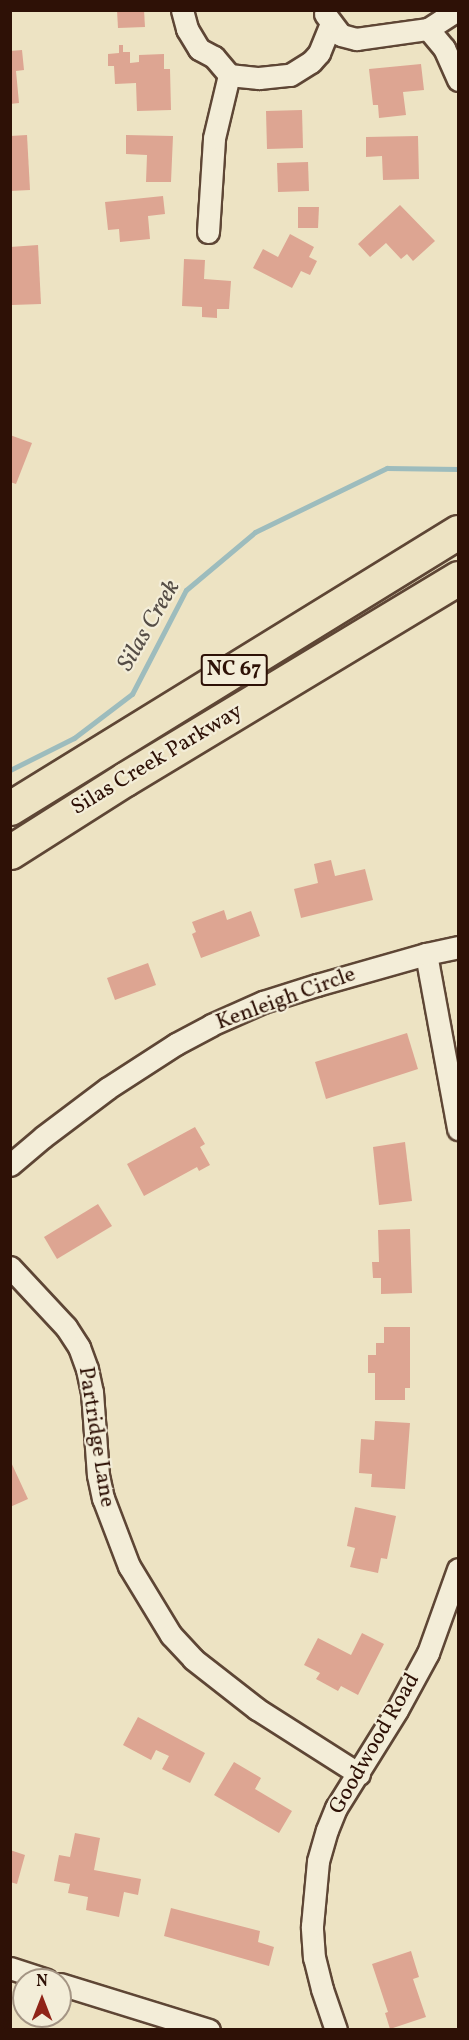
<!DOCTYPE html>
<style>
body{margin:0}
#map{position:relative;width:469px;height:2040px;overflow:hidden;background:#ede3c3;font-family:Vollkorn,serif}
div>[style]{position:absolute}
.stream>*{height:5px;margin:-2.5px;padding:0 2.5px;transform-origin:2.5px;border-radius:2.5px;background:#9dbcbd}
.building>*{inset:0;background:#dda592}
.roads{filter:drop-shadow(2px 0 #5e4635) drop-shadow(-2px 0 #5e4635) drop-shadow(0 2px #5e4635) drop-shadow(0 -2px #5e4635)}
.minor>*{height:21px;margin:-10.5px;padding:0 10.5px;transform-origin:10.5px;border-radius:10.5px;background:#f3edd8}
.primary>*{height:33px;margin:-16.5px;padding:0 16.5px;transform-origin:16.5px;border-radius:16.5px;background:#ede3c3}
span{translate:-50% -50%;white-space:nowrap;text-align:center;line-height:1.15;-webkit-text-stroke:4.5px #f3edd8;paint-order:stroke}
.shield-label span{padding:2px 4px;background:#f3edd8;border:2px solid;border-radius:4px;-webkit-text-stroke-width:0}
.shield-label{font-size:21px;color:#2e1106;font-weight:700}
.street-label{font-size:22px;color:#2e1106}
.water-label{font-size:24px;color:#554d46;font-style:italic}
.frame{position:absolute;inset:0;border:12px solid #2e1106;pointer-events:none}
.north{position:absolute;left:12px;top:1968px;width:60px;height:60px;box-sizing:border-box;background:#f3edd8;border:2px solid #a49584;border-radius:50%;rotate:0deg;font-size:16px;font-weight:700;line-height:24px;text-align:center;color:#2e1106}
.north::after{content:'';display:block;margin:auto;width:21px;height:27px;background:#8f2418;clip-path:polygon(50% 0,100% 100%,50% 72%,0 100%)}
</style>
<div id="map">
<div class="stream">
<div style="left:10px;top:770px;width:72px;rotate:-26.6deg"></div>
<div style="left:74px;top:738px;width:73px;rotate:-37.2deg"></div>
<div style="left:132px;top:694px;width:117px;rotate:-62.6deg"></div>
<div style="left:186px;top:590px;width:90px;rotate:-40deg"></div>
<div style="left:255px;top:532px;width:147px;rotate:-25.9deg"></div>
<div style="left:387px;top:468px;width:71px;rotate:0.8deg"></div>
</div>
<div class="building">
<div style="clip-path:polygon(117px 10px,144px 10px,145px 27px,118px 28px)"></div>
<div style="clip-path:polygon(119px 45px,123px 45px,123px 52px,130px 52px,130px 63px,139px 62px,139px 55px,164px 54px,164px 69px,170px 69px,171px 110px,137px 111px,136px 83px,115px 84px,114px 66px,108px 66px,108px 54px,119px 53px)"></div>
<div style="clip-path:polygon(22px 50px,24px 70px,16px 71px,19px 103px,10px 104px,10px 51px)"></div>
<div style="clip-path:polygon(421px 64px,424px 90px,403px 92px,406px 115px,379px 118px,378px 105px,373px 105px,369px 69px)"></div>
<div style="clip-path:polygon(302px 110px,303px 148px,267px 149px,266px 111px)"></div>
<div style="clip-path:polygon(27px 135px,30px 190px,10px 191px,10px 136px)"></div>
<div style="clip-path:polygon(126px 135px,173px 136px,171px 182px,146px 182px,147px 155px,126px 154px)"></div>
<div style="clip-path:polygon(418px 136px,419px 179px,383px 180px,382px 156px,366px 157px,366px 137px)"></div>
<div style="clip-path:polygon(308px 162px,309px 191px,278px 192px,277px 163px)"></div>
<div style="clip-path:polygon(163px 196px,165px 214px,148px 216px,150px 239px,120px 242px,119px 229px,108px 230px,105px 202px)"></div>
<div style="clip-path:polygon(400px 205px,435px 241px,413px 261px,407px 254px,401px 259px,386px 243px,370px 257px,358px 244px)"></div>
<div style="clip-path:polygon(298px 207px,319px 207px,318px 228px,298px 228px)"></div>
<div style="clip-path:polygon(290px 234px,314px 247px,309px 257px,317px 261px,310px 275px,301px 271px,292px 288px,253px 268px,263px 249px,278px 257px)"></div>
<div style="clip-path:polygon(38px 245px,41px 304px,12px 305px,10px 247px)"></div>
<div style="clip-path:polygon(184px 259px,205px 260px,204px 279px,231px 281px,229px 309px,217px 309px,217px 318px,202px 317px,202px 307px,182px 306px)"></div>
<div style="clip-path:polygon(10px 435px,32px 443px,16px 484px,10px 482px)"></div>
<div style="clip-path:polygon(331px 860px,335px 876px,365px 869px,373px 900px,301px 918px,294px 889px,318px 883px,314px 864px)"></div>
<div style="clip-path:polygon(224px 910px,227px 920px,251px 911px,260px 936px,201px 958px,192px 934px,196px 932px,192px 922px)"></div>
<div style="clip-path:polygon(148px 963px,156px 985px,115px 1000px,107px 978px)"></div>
<div style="clip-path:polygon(407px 1033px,418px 1069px,326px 1099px,315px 1062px)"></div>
<div style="clip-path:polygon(195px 1127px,205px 1144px,200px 1147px,210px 1165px,199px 1171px,197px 1167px,144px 1196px,127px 1164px)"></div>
<div style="clip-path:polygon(405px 1142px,412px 1201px,379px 1205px,373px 1147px)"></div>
<div style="clip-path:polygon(98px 1204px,112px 1226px,57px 1259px,44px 1237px)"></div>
<div style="clip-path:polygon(410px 1229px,412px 1293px,381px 1294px,381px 1278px,373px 1278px,372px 1262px,379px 1262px,378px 1230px)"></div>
<div style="clip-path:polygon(384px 1327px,410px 1327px,410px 1388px,405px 1388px,405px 1400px,375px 1400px,375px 1373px,368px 1373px,368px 1355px,376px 1355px,376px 1343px,384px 1343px)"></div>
<div style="clip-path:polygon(375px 1421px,410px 1423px,405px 1489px,371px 1487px,372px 1474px,359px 1473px,361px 1439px,374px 1440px)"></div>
<div style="clip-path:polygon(10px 1460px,28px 1499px,10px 1507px)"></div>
<div style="clip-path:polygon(355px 1507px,396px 1516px,387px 1559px,381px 1558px,378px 1573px,350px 1567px,355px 1548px,347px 1546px)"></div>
<div style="clip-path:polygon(362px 1633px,384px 1644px,358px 1695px,341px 1686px,338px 1691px,316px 1679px,320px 1673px,304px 1665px,318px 1638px,351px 1655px)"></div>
<div style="clip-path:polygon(138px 1717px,205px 1753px,190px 1783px,162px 1769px,169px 1756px,156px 1750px,151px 1760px,123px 1745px)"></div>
<div style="clip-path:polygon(234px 1762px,261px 1778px,255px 1789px,292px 1811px,279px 1833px,214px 1795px)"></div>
<div style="clip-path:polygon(75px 1833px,100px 1838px,94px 1870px,141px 1879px,138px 1895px,124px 1892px,119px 1917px,86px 1910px,88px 1897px,68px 1893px,70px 1884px,54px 1881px,59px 1855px,70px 1857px)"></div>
<div style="clip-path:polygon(10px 1850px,25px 1855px,17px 1884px,10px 1882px)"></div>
<div style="clip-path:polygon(171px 1908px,260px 1931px,258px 1942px,274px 1947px,269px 1966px,164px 1936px)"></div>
<div style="clip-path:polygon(411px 1951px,419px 1977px,413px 1979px,426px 2017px,390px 2029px,385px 2013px,388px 2012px,372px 1964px)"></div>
</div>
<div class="roads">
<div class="minor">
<div style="left:182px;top:10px;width:20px;rotate:75deg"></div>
<div style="left:187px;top:29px;width:23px;rotate:59deg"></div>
<div style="left:199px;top:49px;width:17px;rotate:28deg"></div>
<div style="left:214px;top:57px;width:23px;rotate:50deg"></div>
<div style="left:229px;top:75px;width:30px;rotate:6deg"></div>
<div style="left:259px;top:78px;width:31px;rotate:-6deg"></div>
<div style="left:290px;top:75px;width:25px;rotate:-32deg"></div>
<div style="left:311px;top:62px;width:12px;rotate:-48deg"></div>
<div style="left:319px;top:53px;width:32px;rotate:-68deg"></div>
<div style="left:325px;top:14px;width:26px;rotate:53deg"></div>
<div style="left:341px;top:35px;width:16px;rotate:15deg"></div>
<div style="left:356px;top:39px;width:73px;rotate:-7.9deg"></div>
<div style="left:428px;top:29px;width:35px;rotate:-33deg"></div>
<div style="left:428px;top:29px;width:25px;rotate:50deg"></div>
<div style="left:444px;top:48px;width:35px;rotate:66deg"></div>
<div style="left:208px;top:232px;width:94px;rotate:-86.3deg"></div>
<div style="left:214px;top:138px;width:65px;rotate:-76.6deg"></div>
<div style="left:426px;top:954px;width:178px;rotate:79.6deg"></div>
<div style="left:10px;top:1165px;width:43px;rotate:-40.3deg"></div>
<div style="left:43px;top:1137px;width:81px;rotate:-37deg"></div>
<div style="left:108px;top:1088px;width:81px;rotate:-32.9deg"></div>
<div style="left:176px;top:1044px;width:40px;rotate:-28deg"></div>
<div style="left:211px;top:1025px;width:57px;rotate:-23.9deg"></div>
<div style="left:263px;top:1002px;width:57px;rotate:-17.5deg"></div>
<div style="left:317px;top:985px;width:113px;rotate:-15.9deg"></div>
<div style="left:426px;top:954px;width:33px;rotate:-12deg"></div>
<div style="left:10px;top:1267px;width:82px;rotate:47deg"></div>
<div style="left:66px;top:1327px;width:24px;rotate:57deg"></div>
<div style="left:79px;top:1347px;width:23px;rotate:70deg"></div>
<div style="left:87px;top:1369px;width:24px;rotate:78deg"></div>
<div style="left:92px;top:1392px;width:83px;rotate:85.9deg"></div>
<div style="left:98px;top:1475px;width:24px;rotate:78deg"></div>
<div style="left:103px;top:1498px;width:73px;rotate:69.1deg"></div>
<div style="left:129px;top:1566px;width:81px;rotate:58.7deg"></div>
<div style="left:171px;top:1635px;width:33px;rotate:47deg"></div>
<div style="left:193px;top:1659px;width:81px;rotate:38deg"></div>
<div style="left:257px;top:1709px;width:121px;rotate:32.5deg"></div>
<div style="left:10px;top:1968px;width:38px;rotate:18deg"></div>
<div style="left:60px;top:1984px;width:156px;rotate:17.2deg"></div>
<div style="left:336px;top:2030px;width:43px;rotate:-108.9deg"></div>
<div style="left:322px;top:1989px;width:32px;rotate:-104deg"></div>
<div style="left:314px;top:1958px;width:32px;rotate:-94deg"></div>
<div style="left:312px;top:1926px;width:65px;rotate:-84.7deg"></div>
<div style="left:318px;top:1861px;width:32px;rotate:-74deg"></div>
<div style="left:327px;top:1830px;width:24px;rotate:-68deg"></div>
<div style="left:336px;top:1808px;width:115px;rotate:-58.1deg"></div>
<div style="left:397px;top:1710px;width:65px;rotate:-61.5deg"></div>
<div style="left:428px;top:1653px;width:89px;rotate:-70.3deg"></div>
</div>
<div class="primary">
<div style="left:10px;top:808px;width:526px;rotate:-31.64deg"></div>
<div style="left:10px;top:852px;width:136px;rotate:-32.4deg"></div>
<div style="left:125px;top:779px;width:389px;rotate:-31.1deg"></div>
</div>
</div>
<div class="shield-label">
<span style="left:234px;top:670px">NC 67</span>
</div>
<div class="street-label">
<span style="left:157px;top:760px;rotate:-31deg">Silas Creek Parkway</span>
<span style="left:286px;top:999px;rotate:-20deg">Kenleigh Circle</span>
<span style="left:96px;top:1437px;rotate:81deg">Partridge Lane</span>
<span style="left:375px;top:1744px;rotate:-60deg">Goodwood Road</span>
</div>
<div class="water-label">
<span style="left:150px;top:626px;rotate:-60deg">Silas Creek</span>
</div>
<div class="frame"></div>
<div class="north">N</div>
</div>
